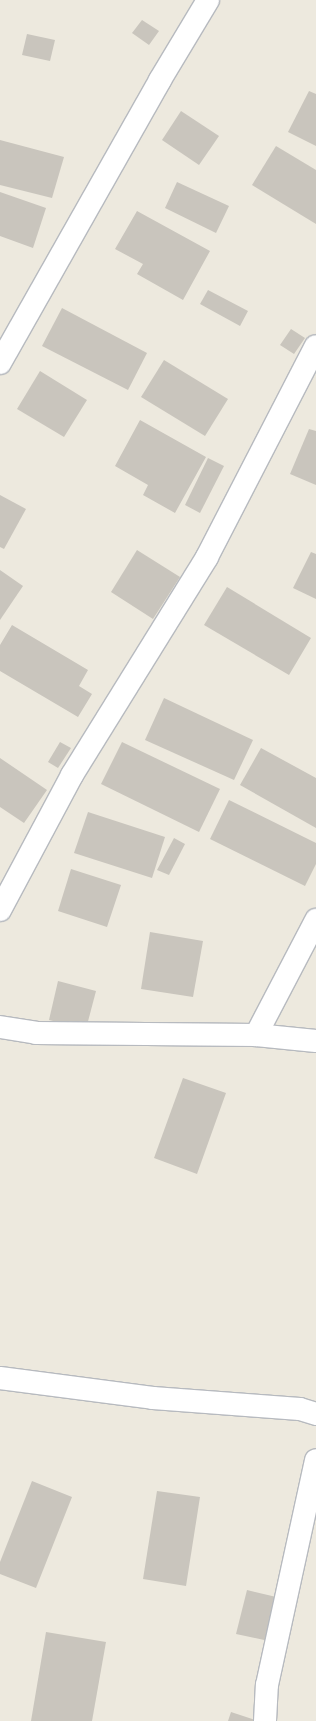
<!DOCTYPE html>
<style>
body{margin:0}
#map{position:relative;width:316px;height:1721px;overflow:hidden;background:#ede9de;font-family:Commissioner,sans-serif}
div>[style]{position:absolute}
.building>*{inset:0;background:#c9c5bd}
.roads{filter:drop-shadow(1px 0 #b7babf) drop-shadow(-1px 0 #b7babf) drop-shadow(0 1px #b7babf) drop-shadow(0 -1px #b7babf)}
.minor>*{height:22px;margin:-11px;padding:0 11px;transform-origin:11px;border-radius:11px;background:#fff}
span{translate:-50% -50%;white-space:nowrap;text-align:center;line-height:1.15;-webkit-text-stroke:4px #fff;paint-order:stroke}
</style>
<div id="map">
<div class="building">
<div style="clip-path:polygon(142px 20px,159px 31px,149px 45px,132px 33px)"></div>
<div style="clip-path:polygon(27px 34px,55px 40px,50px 61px,22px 55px)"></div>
<div style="clip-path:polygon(309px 91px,316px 94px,316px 146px,288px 132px)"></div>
<div style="clip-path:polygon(181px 111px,219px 136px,199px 165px,162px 140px)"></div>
<div style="clip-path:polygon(0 140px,64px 157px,52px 198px,0 185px)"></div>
<div style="clip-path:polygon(276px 146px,316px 170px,316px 224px,252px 185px)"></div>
<div style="clip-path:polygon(177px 182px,229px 206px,216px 233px,165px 208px)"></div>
<div style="clip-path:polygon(0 192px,46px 208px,33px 248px,0 236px)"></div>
<div style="clip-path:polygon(137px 211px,210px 251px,183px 300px,137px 274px,143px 264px,115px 249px)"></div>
<div style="clip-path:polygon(208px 290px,248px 311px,240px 326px,200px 304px)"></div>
<div style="clip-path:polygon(62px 308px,147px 353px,128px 390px,42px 346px)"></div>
<div style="clip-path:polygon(291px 329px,305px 338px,294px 354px,280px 345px)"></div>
<div style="clip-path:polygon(164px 360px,228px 399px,205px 436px,141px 397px)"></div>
<div style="clip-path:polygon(40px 371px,87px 400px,64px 437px,17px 409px)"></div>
<div style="clip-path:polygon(140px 420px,206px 457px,175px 513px,143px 495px,148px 485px,115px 466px)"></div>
<div style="clip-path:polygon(309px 429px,316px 431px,316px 485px,290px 474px)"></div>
<div style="clip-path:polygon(208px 458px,224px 466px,200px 513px,185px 505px)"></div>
<div style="clip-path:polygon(0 495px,26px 509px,4px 549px,0 547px)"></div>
<div style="clip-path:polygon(137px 550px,180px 577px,153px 619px,111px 592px)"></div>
<div style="clip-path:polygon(311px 552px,316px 554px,316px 599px,293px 588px)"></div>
<div style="clip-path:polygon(0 570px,23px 586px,0 620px)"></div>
<div style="clip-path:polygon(227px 587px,311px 638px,289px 675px,204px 625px)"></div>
<div style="clip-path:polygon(12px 625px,88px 670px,79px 686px,92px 694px,78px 717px,0 671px,0 645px)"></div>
<div style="clip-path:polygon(164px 698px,253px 740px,234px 780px,145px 740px)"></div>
<div style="clip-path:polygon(60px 742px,71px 748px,58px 768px,48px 762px)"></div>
<div style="clip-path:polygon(122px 742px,220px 789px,199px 832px,101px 784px)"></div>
<div style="clip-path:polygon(261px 748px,316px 778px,316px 828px,240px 785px)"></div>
<div style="clip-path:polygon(0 758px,47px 790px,24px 823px,0 807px)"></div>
<div style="clip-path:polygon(229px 800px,316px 843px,316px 864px,305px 886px,210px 839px)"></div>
<div style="clip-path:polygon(88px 812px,165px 837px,152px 878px,74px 853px)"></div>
<div style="clip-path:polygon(174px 838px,185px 844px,169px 875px,157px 870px)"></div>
<div style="clip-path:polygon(71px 869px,121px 885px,107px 927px,58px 911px)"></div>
<div style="clip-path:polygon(150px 932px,203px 941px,193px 997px,141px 989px)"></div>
<div style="clip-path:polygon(58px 981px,96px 991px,86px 1029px,49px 1020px)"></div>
<div style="clip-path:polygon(183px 1078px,226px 1093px,197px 1174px,154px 1158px)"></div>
<div style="clip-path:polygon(32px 1481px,72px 1497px,36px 1588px,0 1574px,0 1562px)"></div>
<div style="clip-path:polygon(157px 1491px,200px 1497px,186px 1586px,143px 1579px)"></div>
<div style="clip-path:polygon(247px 1590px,289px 1600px,278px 1643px,236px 1634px)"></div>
<div style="clip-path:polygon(46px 1632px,106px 1642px,92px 1721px,31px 1721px)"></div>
<div style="clip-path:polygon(231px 1712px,258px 1721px,228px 1721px)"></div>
</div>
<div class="roads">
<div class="minor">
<div style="left:0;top:363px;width:325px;rotate:-60.5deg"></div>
<div style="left:160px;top:80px;width:93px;rotate:-59deg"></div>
<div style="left:0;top:910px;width:153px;rotate:-61.9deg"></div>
<div style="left:72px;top:775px;width:256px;rotate:-58.2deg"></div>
<div style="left:207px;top:557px;width:237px;rotate:-62.7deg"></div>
<div style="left:0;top:1027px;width:36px;rotate:9deg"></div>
<div style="left:36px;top:1033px;width:220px;rotate:0.5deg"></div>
<div style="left:256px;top:1035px;width:60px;rotate:5.7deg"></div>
<div style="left:256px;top:1035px;width:130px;rotate:-62.4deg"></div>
<div style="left:0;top:1378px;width:154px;rotate:7.4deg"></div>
<div style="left:153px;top:1398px;width:147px;rotate:4.3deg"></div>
<div style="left:300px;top:1409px;width:17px;rotate:17deg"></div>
<div style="left:265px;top:1721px;width:36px;rotate:-87deg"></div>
<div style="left:267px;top:1685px;width:230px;rotate:-77.7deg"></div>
</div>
</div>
</div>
